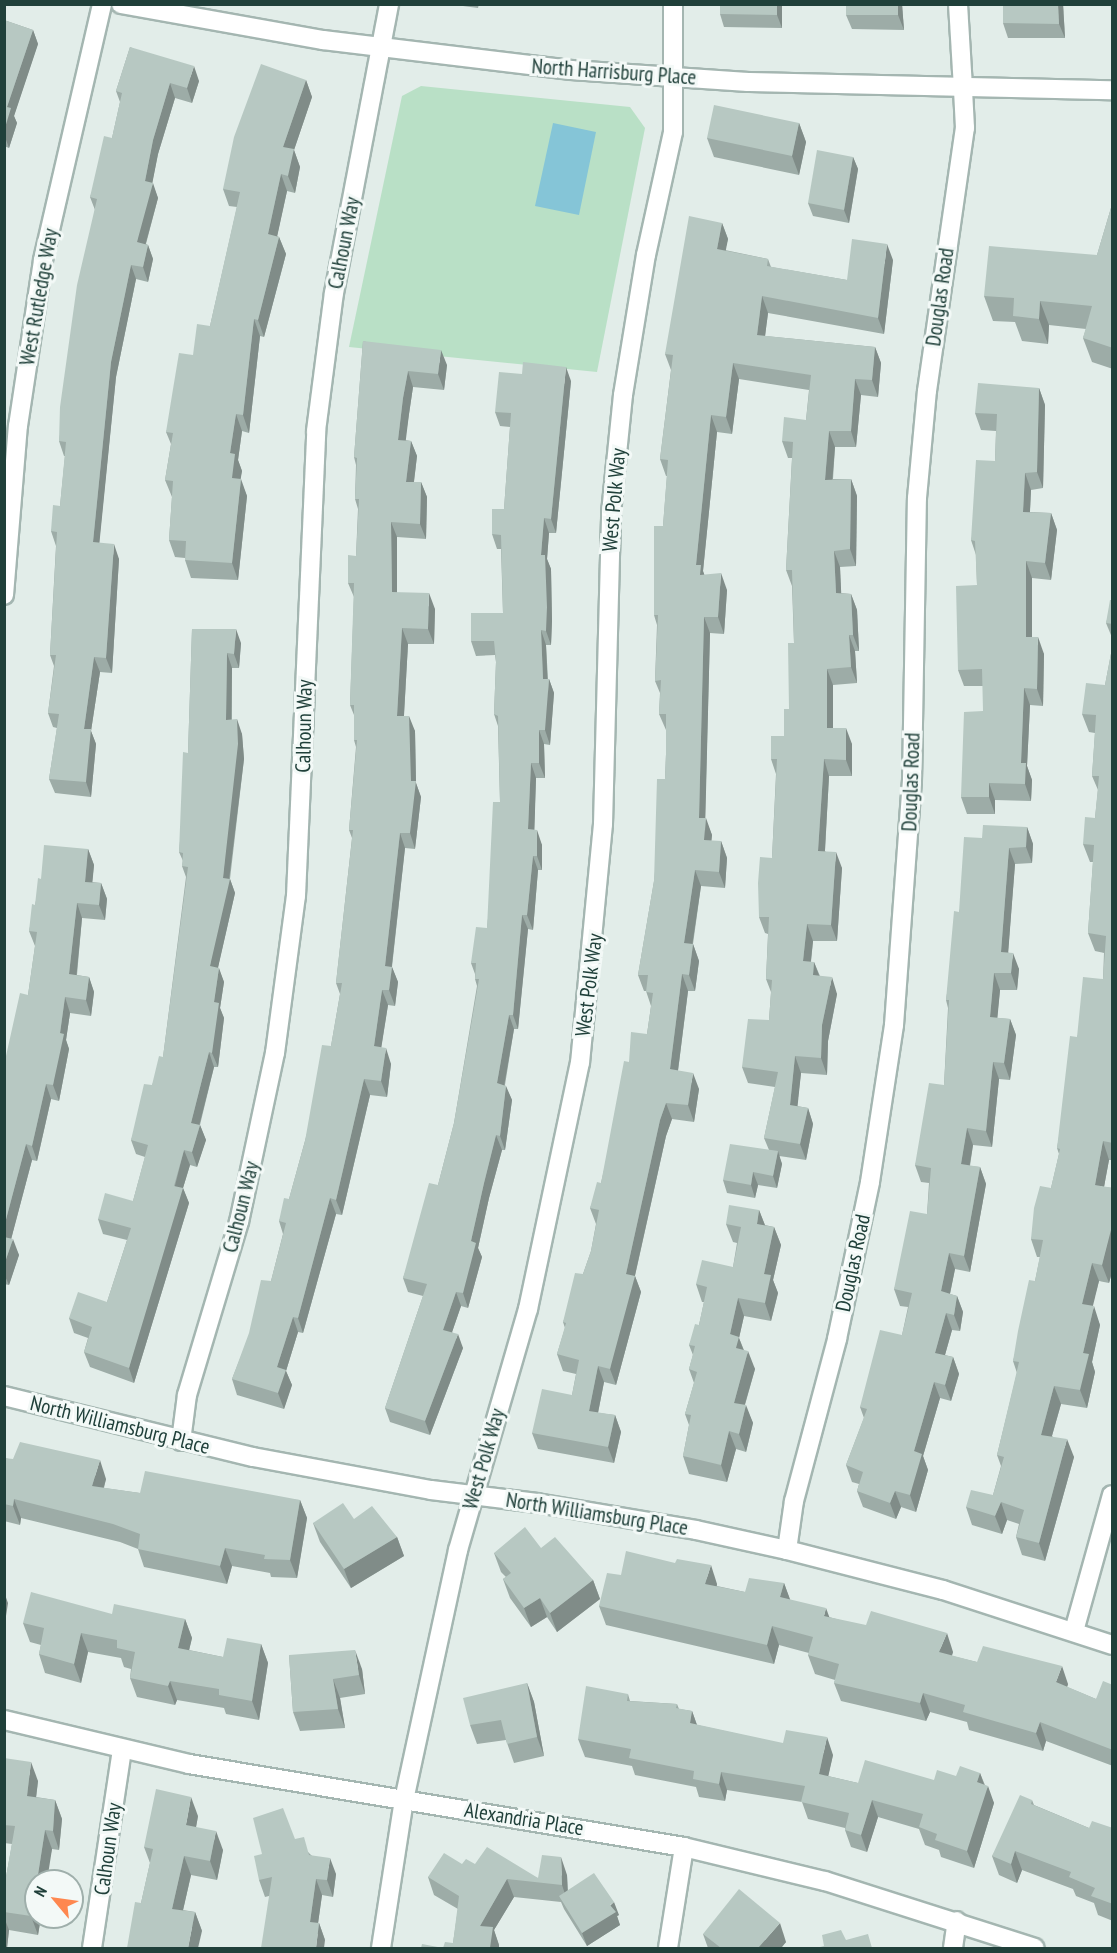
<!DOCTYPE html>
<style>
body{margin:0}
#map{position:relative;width:1117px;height:1953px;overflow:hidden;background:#e2ede9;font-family:"PT Sans Narrow",sans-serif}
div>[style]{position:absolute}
.green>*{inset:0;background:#b9e0c6}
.water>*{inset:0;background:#85c5d7}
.roads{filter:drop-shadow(2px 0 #a4b6b1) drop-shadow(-2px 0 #a4b6b1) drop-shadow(0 2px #a4b6b1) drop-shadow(0 -2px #a4b6b1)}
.street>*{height:18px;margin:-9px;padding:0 9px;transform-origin:9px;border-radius:9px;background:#fff}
.secondary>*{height:18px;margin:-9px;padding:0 9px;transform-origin:9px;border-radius:9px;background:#fff}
.wall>*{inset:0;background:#9daca7}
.shaded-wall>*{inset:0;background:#808c88}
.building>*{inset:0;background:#b7c8c2}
span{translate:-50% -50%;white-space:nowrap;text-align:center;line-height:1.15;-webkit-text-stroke:6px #f3f9f7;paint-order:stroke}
.street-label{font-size:21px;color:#20403a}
.frame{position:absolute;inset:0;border:6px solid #20403a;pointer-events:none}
.north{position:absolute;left:24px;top:1869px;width:60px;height:60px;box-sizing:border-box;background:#f3f9f7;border:2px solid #9fafab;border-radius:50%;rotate:299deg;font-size:16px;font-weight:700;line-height:24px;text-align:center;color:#20403a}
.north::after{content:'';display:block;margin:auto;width:21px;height:27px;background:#fe874f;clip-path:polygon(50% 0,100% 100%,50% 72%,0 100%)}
</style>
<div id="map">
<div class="green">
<div style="clip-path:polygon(421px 86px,630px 107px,645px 128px,597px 372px,349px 347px,402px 96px)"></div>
</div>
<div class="water">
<div style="clip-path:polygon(553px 123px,596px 132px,579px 215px,535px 206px)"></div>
</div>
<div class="roads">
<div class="street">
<div style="left:4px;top:595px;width:170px;rotate:-85.3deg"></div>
<div style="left:18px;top:426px;width:168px;rotate:-81.4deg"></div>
<div style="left:43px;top:260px;width:263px;rotate:-77deg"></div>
<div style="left:4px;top:1396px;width:256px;rotate:13.8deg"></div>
<div style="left:253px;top:1457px;width:181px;rotate:10.5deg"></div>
<div style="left:431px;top:1490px;width:107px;rotate:7deg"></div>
<div style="left:537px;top:1503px;width:161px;rotate:9.6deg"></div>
<div style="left:696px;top:1530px;width:93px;rotate:12.4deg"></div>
<div style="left:787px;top:1550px;width:161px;rotate:14.4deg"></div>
<div style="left:943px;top:1590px;width:178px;rotate:18deg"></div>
<div style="left:181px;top:1441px;width:46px;rotate:-82.6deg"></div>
<div style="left:187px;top:1395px;width:181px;rotate:-73.3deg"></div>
<div style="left:239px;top:1222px;width:173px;rotate:-78deg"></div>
<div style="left:275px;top:1053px;width:158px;rotate:-82.4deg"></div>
<div style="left:296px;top:896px;width:465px;rotate:-87.5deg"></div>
<div style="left:316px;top:431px;width:139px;rotate:-82.6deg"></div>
<div style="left:334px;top:293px;width:294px;rotate:-79.2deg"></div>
<div style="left:787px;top:1550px;width:49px;rotate:-81.9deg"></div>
<div style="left:794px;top:1501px;width:168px;rotate:-75.1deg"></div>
<div style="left:837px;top:1339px;width:160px;rotate:-78.1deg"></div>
<div style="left:870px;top:1182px;width:159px;rotate:-81.3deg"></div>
<div style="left:894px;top:1025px;width:245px;rotate:-85.8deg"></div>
<div style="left:912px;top:781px;width:283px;rotate:-89deg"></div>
<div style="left:917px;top:498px;width:107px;rotate:-84.7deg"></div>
<div style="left:927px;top:391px;width:266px;rotate:-81.8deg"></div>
<div style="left:965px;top:128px;width:39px;rotate:-93deg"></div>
<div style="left:1074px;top:1631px;width:141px;rotate:-74.4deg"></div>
<div style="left:92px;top:1948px;width:201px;rotate:-81.4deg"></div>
<div style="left:381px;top:1948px;width:150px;rotate:-81.2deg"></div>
<div style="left:404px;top:1800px;width:256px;rotate:-77.8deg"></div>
<div style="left:458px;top:1550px;width:251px;rotate:-73.8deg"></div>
<div style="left:528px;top:1309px;width:251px;rotate:-78.1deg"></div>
<div style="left:580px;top:1063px;width:240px;rotate:-84.5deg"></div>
<div style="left:603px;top:824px;width:311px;rotate:-88.5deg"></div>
<div style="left:611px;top:513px;width:119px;rotate:-84.2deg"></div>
<div style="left:623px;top:395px;width:142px;rotate:-80.7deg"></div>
<div style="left:646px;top:255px;width:126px;rotate:-77.6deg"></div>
<div style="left:673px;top:132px;width:128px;rotate:-90deg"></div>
<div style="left:668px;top:1948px;width:102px;rotate:-81deg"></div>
<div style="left:953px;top:1948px;width:27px;rotate:-82deg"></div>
</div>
<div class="secondary">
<div style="left:121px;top:4px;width:205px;rotate:10.1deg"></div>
<div style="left:323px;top:40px;width:250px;rotate:6.9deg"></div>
<div style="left:571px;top:70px;width:177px;rotate:3.9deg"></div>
<div style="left:748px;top:82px;width:364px;rotate:1.3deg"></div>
<div style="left:958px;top:4px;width:85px;rotate:86.6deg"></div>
<div style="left:4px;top:1720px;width:190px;rotate:13.4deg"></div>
<div style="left:189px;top:1764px;width:502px;rotate:9.52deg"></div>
<div style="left:684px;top:1847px;width:145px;rotate:13.6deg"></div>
<div style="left:825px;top:1881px;width:220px;rotate:17.7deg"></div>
</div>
</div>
<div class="wall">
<div style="clip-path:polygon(448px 4px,479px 4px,478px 8px)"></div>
<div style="clip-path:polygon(782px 4px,782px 28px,724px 27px,720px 14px)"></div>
<div style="clip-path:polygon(902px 4px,904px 30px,852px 29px,846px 15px)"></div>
<div style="clip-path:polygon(1063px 4px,1065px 38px,1008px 38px,1003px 23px)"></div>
<div style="clip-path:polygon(4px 20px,33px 30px,38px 44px,14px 116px,17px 123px,9px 148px,4px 146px)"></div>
<div style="clip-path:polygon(130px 47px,199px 81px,192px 103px,175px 98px,158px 154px,152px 183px,158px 198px,146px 244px,148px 245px,153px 259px,148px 282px,136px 279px,116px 377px,99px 543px,119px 559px,112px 673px,100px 672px,91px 731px,96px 744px,91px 797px,55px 793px,49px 779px,57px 728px,53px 727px,48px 713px,54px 666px,50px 655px,56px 546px,51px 531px,60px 506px,65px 456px,64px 456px,59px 441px,95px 210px,90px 197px,112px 138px,120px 102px,116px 91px)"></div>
<div style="clip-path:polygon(306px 80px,312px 97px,294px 150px,300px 167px,295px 193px,287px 191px,277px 236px,279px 237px,286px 254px,264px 337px,260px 336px,249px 433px,242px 431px,238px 460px,242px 471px,240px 479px,247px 496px,238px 580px,191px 578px,185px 560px,185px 558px,175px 557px,169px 540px,172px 497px,165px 480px,171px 444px,166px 432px,210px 326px,237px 207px,229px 206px,223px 189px)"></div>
<div style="clip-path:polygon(799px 123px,806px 142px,799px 175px,714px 157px,707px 138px)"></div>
<div style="clip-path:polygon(853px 157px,858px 169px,849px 223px,813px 216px,808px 203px)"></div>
<div style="clip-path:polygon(1113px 201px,1113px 369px,1092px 362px,1083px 338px,1086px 329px,1049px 325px,1048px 344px,1022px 341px,1015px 322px,993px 321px,984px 296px,1097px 255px)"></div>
<div style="clip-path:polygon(722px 223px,728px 239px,725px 250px,768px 259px,771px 267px,847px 280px,893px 260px,884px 334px,768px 313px,765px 336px,875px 347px,881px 363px,878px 397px,861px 395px,856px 447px,835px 447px,833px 479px,851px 479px,857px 496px,856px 566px,840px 567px,841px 593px,851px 594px,857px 610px,859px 651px,855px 651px,857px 683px,833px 685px,833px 728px,852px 744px,852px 776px,829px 776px,825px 851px,842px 868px,837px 941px,813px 941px,811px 962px,814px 962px,820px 976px,837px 994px,828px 1041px,827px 1075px,801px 1073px,797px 1106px,808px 1108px,813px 1124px,806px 1160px,779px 1156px,782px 1164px,777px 1188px,758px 1185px,755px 1198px,727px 1193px,723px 1180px,769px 1150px,764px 1138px,775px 1087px,748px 1083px,742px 1067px,769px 1020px,771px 992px,766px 979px,768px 934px,765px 933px,759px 917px,772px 858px,776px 774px,771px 759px,784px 736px,789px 709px,794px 643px,792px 586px,786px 570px,792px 458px,788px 458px,782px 441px,806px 420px,809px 390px,739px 379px,732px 434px,717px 432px,703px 571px,704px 575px,727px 590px,724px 634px,710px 633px,705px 818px,712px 835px,711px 841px,721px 841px,727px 858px,725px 888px,701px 886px,693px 944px,699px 961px,695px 991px,688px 991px,678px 1071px,699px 1089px,694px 1122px,672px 1119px,666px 1136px,635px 1276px,641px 1292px,616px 1385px,604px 1382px,598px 1413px,615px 1415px,621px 1432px,614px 1463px,538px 1449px,532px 1433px,572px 1395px,576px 1374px,563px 1371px,557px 1354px,565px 1328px,563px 1322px,583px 1274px,591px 1251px,596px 1224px,590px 1208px,601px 1183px,629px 1062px,647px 1034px,651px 1006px,646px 991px,644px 991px,638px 975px,654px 881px,665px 779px,666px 754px,666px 730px,659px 714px,660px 693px,655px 681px,657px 625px,654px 615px,663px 526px,667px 476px,666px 476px,660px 459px,671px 370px,665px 354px)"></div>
<div style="clip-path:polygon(363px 341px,447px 365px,444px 390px,413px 387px,409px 414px,405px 440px,411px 441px,417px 456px,414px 482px,421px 482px,427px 497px,426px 539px,397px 537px,397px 593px,435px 609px,434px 644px,408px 644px,404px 716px,415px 731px,416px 783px,421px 797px,415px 849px,405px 848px,392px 967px,398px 982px,395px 1006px,388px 1005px,381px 1048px,391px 1064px,387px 1097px,370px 1095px,342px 1215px,336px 1214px,303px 1333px,298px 1332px,286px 1371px,292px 1385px,284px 1409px,237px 1395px,232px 1379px,271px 1281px,283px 1234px,279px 1221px,289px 1199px,331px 1046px,340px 994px,336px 983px,352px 838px,349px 830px,356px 747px,354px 740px,354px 715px,350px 705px,354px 597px,348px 583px,356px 556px,358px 509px,355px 499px,356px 465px,354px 457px)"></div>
<div style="clip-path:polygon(571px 381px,556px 533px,549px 533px,547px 559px,551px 569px,552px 621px,551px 645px,546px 645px,548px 679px,549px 679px,554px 693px,550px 745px,544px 744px,545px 778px,536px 778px,534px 830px,542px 845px,542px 870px,538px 870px,533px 930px,528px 929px,518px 1029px,514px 1029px,505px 1085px,512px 1100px,505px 1150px,502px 1150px,489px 1198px,478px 1248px,482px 1257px,468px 1308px,461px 1306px,452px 1332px,463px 1348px,430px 1435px,390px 1422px,385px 1408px,423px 1296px,408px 1292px,403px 1278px,438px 1185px,454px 1123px,477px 986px,475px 979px,475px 974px,471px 963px,487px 928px,500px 802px,498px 726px,494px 714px,496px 662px,495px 655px,476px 656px,471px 641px,503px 613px,501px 549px,497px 549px,492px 534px,504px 509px,510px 427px,500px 426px,495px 412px)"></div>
<div style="clip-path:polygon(1039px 388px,1045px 405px,1043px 488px,1031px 490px,1030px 512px,1051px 513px,1057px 530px,1051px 580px,1032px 578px,1032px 637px,1044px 654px,1043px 706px,1030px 705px,1027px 766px,1032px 780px,1031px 801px,995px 800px,995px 814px,967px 814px,961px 797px,983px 711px,983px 686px,964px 686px,958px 670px,977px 585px,976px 555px,971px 540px,995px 461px,996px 431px,981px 430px,975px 413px)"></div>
<div style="clip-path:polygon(1113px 600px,1113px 640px,1106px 623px)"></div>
<div style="clip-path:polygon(192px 629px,241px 643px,239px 668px,232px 668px,232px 720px,242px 734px,244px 759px,230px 879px,235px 893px,218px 967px,224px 982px,220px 1008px,224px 1018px,218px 1067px,214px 1067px,200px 1125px,206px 1140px,197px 1167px,190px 1165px,183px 1188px,189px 1203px,134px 1383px,90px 1367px,84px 1352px,88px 1338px,74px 1333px,69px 1318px,107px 1302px,127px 1240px,103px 1234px,98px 1219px,133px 1201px,145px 1157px,136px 1154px,131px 1140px,163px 1057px,186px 877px,182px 866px,183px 861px,179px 852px,188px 753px)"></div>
<div style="clip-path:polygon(1113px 643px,1113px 1160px,1109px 1160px,1104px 1187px,1113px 1188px,1113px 1269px,1109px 1283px,1099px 1281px,1092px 1306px,1100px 1325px,1092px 1362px,1095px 1372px,1087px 1408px,1061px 1404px,1052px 1436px,1074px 1457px,1045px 1561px,1022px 1555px,1016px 1537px,1019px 1524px,1007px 1520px,1002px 1534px,972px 1525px,966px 1507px,993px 1495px,1001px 1466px,997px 1455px,1017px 1373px,1013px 1361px,1035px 1281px,1040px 1257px,1037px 1257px,1031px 1239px,1051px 1188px,1059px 1154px,1057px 1148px,1077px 1037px,1103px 979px,1104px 953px,1095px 951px,1088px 933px,1093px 862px,1090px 862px,1083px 844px,1095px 818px,1098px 790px,1092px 776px,1095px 733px,1089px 732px,1082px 714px,1105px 685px)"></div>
<div style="clip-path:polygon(1027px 827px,1033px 844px,1032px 863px,1015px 864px,1008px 952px,1019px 969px,1017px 990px,1000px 990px,997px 1018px,1010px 1019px,1016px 1035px,1010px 1080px,999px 1079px,992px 1147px,973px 1145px,970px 1166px,980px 1167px,986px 1184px,970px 1272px,955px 1269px,950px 1294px,957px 1296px,963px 1312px,960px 1331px,952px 1330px,945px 1355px,953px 1357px,959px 1374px,951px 1401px,940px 1398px,923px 1456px,928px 1470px,916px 1512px,901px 1507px,896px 1519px,863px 1507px,857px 1491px,859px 1484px,852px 1482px,846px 1465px,864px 1418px,860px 1407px,902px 1335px,908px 1307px,900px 1306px,894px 1289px,927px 1214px,929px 1183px,921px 1182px,915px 1165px,944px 1085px,948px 1008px,946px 1000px,959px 912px,982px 838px)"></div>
<div style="clip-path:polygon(88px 849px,94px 865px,92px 882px,101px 883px,107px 899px,105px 920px,82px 918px,77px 975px,89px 977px,94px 992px,91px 1016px,70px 1013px,66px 1040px,69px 1049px,59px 1101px,51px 1099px,37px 1161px,32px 1160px,11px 1239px,19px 1255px,9px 1285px,4px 1284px,4px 1065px,28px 995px,35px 946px,29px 931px,41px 879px)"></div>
<div style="clip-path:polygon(759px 1210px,765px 1225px,774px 1227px,781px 1245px,773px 1280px,778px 1293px,771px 1321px,744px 1316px,739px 1338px,744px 1350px,755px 1369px,745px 1405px,753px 1423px,746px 1452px,736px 1449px,727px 1482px,689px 1474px,683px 1456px,689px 1425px,685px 1414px,694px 1383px,689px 1369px,693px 1355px,689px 1345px,699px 1325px,704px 1302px,702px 1302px,696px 1284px,733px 1267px,737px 1243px,733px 1242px,726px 1224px)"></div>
<div style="clip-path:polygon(4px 1458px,106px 1479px,104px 1488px,140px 1493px,300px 1500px,307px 1518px,297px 1578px,271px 1577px,270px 1573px,232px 1566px,227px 1584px,144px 1567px,138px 1549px,120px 1542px,21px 1518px,20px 1525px,4px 1521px)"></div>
<div style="clip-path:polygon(354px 1519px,397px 1537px,404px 1556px,351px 1588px,320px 1542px,313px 1523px)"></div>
<div style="clip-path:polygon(541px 1548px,593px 1580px,600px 1599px,557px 1632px,547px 1617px,531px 1627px,510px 1598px,503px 1579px,506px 1577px,501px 1572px,494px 1553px)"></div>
<div style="clip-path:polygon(675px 1563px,717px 1584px,717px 1586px,745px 1592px,784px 1583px,790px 1600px,829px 1617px,953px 1652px,952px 1656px,1068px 1684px,1067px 1687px,1096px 1699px,1113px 1685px,1113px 1766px,1046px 1741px,1043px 1751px,969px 1730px,967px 1722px,930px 1712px,926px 1721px,841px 1701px,834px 1683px,835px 1680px,815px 1674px,808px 1655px,809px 1653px,779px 1645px,774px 1664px,606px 1625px,599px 1606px,621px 1575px)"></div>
<div style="clip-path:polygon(112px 1614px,185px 1619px,192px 1638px,189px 1650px,223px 1657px,261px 1644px,268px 1663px,259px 1720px,226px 1714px,224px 1708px,177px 1700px,175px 1705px,137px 1697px,130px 1678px,131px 1669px,124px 1667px,121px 1658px,88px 1652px,81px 1683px,45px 1673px,39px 1654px,41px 1645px,30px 1642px,23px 1623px)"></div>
<div style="clip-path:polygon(289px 1655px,362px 1669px,365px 1694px,340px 1698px,345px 1728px,300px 1731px,293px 1712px)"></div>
<div style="clip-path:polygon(527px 1683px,534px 1702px,544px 1756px,514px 1763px,506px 1740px,477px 1744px,470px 1725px)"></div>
<div style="clip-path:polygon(628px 1694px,630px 1701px,677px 1704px,679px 1709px,692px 1711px,697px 1725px,833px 1755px,828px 1776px,858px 1783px,934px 1780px,980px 1773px,985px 1785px,994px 1803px,974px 1868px,941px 1857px,939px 1850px,925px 1845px,919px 1829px,878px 1817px,867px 1852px,851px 1847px,845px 1830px,845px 1828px,808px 1819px,802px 1802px,727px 1790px,725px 1801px,699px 1797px,696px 1787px,635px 1775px,632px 1766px,585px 1757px,578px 1739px)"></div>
<div style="clip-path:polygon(4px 1758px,38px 1781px,36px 1797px,55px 1800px,62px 1819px,59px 1850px,52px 1849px,36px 1917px,41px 1917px,38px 1935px,9px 1930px,7px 1948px,4px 1948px,4px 1877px,6px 1877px,12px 1844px,4px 1843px)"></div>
<div style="clip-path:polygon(1032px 1800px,1034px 1805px,1089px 1828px,1113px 1828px,1113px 1921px,1098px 1915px,1094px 1903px,1076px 1896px,1073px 1889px,1022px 1870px,1017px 1883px,999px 1875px,992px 1856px)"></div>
<div style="clip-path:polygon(198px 1816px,196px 1827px,223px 1850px,217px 1880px,191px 1875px,183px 1910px,195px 1912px,202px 1931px,141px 1903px,150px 1863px,144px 1847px)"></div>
<div style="clip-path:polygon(295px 1839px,311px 1855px,336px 1874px,333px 1897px,322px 1895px,318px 1923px,319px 1923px,325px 1940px,269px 1896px,265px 1897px,259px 1880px,262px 1854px)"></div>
<div style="clip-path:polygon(462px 1864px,475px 1864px,538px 1878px,567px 1875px,568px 1891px,619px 1915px,617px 1916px,620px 1925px,587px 1946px,564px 1909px,561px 1902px,514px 1897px,494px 1930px,499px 1945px,499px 1948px,421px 1948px,443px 1948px,453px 1943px,458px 1909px,434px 1895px,428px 1877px)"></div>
<div style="clip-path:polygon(703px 1934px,786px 1942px,781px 1948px,708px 1948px)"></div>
</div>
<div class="shaded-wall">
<div style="clip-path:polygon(777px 4px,782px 4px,782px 28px,777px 15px)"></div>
<div style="clip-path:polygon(898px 4px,902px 4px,904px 30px,898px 15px)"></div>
<div style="clip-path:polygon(1058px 4px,1063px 4px,1065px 38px,1059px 24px)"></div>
<div style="clip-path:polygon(33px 30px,38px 44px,14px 116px,17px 123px,9px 148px,4px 134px,7px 107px)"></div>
<div style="clip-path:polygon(194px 66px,199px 81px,192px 103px,187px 88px)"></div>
<div style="clip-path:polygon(306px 80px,312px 97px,294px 150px,300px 167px,295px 193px,288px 176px,283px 147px)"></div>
<div style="clip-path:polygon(170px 83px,175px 98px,158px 154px,151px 190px,153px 183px,158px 198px,142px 257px,137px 242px,145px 181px,153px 140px)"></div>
<div style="clip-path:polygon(799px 123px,806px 142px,799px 175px,792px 156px)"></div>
<div style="clip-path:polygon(853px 157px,858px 169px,849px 223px,844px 210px)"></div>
<div style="clip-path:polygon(281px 174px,287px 191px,274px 251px,268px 234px)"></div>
<div style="clip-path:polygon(722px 223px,728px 239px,723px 265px,717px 249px)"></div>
<div style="clip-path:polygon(279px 237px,286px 254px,264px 337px,258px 320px)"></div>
<div style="clip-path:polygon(887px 244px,893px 260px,884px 334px,878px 318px)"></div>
<div style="clip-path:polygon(148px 245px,153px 259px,148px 282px,143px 267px)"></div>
<div style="clip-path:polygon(131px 265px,136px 279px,116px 377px,98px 557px,93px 542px,111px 362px)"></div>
<div style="clip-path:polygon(762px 296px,768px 313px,763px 352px,757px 335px)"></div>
<div style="clip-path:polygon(1040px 301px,1049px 325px,1048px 344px,1039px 319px)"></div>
<div style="clip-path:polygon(254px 319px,260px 336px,249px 433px,243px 415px)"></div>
<div style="clip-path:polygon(875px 347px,881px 363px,878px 397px,872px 380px)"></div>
<div style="clip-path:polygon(441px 350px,447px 365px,444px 390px,438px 374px)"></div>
<div style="clip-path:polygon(733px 363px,739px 379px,732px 434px,726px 417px)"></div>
<div style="clip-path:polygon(566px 367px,571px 381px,556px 533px,551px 519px)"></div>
<div style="clip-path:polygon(408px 371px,413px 387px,409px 414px,404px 455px,398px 440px,403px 398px)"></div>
<div style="clip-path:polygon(855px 379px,861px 395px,856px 447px,851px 431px)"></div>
<div style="clip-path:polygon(1039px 388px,1045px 405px,1043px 488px,1037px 472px)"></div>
<div style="clip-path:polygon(236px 414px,242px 431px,238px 460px,242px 471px,238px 495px,232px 478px,230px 453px)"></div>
<div style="clip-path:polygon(711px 415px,717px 432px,703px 571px,707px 582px,706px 591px,696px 565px)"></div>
<div style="clip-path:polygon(829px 431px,835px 447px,831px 496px,825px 480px)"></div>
<div style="clip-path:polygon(411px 441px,417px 456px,412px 497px,406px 482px)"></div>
<div style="clip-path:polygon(1025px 473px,1031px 490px,1029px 529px,1023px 512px)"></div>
<div style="clip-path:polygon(241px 479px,247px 496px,238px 580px,232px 563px)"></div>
<div style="clip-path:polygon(851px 479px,857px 496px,856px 566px,850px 549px)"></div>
<div style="clip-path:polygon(421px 482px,427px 497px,426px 539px,420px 524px)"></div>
<div style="clip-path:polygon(1051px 513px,1057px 530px,1051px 580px,1045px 563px)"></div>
<div style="clip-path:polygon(544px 518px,549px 533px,547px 559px,551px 569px,552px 621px,551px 645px,546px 631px,541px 555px)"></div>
<div style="clip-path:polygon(391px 522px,397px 537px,397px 608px,392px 592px)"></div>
<div style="clip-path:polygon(114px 544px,119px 559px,112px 673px,106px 658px)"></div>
<div style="clip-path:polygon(834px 551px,840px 567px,842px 610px,836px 593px)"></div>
<div style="clip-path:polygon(1026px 561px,1032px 578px,1032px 654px,1026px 637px)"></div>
<div style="clip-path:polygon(721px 573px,727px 590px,724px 634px,718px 617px)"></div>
<div style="clip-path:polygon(429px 593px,435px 609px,434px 644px,428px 629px)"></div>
<div style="clip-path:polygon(851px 594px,857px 610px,859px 651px,853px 635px)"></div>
<div style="clip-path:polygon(704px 617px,710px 633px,705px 832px,706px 818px,712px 835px,710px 857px,704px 840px,699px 818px)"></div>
<div style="clip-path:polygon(402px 628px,408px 644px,403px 731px,397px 716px)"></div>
<div style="clip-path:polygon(236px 629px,241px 643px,239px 668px,234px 654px)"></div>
<div style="clip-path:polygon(541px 630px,546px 645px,548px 693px,549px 679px,554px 693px,550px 745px,545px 730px)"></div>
<div style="clip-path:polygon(849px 635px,855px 651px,857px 683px,851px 667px)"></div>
<div style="clip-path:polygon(1038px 637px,1044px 654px,1043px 706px,1037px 689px)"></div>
<div style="clip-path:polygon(227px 653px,232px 668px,231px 735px,226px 720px)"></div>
<div style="clip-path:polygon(94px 657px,100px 672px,91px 731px,96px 744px,91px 797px,86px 782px,84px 729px)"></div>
<div style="clip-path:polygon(827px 669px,833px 685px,833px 745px,827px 728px)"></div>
<div style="clip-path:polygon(1024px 688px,1030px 705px,1027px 766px,1032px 780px,1031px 801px,1025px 784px,1021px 763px)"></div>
<div style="clip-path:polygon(409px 716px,415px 731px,416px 783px,421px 797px,415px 849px,410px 833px)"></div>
<div style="clip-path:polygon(237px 719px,242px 734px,244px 759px,229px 880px,230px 879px,235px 893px,215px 981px,210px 966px,223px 878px)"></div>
<div style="clip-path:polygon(846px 728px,852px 744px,852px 776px,846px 760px)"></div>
<div style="clip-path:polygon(539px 730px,544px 744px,545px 778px,539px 763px)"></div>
<div style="clip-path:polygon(824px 759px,829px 776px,824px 867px,818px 851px)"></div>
<div style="clip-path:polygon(531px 763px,536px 778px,534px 844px,528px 829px)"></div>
<div style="clip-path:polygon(989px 783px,995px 800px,995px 814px,989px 797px)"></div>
<div style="clip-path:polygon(1027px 827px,1033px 844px,1032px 863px,1026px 847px)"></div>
<div style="clip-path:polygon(537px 830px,542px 845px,542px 870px,537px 856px)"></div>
<div style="clip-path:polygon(400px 833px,405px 848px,390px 982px,385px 966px)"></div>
<div style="clip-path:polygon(721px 841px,727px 858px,725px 888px,719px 872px)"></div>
<div style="clip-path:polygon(1009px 848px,1015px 864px,1007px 968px,1001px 952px)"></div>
<div style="clip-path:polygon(88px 849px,94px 865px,91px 897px,85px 882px)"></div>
<div style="clip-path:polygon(836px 852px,842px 868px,837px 941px,831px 925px)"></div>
<div style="clip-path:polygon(533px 856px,538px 870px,533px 930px,527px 915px)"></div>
<div style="clip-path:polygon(695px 870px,701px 886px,690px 960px,684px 943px)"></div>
<div style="clip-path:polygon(101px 883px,107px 899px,105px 920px,99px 905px)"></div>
<div style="clip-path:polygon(77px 903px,82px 918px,75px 990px,69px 974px)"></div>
<div style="clip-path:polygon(522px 915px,528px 929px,518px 1029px,513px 1015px)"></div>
<div style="clip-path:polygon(807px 924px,813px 941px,809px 978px,803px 961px)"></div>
<div style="clip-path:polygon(693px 944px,699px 961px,695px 991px,689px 975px)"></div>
<div style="clip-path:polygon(1013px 953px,1019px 969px,1017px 990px,1011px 973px)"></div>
<div style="clip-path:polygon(814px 962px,820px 978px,813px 975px)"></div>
<div style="clip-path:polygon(392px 967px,398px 982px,395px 1006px,389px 990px)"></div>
<div style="clip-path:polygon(219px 968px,224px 982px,220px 1008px,224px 1018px,218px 1067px,212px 1053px,214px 1002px)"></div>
<div style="clip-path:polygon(994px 973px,1000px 990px,996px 1033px,990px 1017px)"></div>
<div style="clip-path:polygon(682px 974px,688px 991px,676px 1086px,670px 1069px)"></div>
<div style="clip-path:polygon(89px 977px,94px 992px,91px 1016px,86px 1000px)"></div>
<div style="clip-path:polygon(832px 977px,837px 994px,828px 1041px,827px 1075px,821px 1058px,822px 1025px)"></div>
<div style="clip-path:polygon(382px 990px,388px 1005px,379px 1062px,374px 1046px)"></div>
<div style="clip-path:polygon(65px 997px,70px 1013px,66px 1040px,69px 1049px,59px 1101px,53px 1085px)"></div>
<div style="clip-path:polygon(509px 1015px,514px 1029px,502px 1098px,497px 1083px)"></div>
<div style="clip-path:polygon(1010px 1019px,1016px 1035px,1010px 1080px,1004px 1063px)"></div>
<div style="clip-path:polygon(386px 1048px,391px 1064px,387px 1097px,381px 1081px)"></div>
<div style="clip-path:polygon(209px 1052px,214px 1067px,196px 1138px,191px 1123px)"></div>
<div style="clip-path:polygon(795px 1056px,801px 1073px,796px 1121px,790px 1105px)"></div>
<div style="clip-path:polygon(993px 1062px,999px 1079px,992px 1147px,986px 1131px)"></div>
<div style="clip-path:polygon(693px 1073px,699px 1089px,694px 1122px,688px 1105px)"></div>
<div style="clip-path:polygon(364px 1079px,370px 1095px,342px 1215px,336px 1200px)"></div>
<div style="clip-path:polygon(46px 1084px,51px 1099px,37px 1161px,32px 1146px)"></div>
<div style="clip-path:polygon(506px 1086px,512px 1100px,505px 1150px,500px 1136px)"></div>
<div style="clip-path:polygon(666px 1103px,672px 1119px,666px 1136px,633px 1284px,635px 1276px,641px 1292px,616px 1385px,610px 1369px,626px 1274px,660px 1120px)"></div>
<div style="clip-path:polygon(808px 1108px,813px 1124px,806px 1160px,800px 1144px)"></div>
<div style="clip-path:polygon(200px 1125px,206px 1140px,197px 1167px,192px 1152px)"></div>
<div style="clip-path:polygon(967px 1128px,973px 1145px,967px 1181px,961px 1164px)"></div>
<div style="clip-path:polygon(496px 1135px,502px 1150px,489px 1198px,478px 1248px,482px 1257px,468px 1308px,463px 1293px,471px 1241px,484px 1183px)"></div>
<div style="clip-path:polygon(1103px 1141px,1109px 1160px,1101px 1203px,1095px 1185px)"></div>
<div style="clip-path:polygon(26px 1144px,32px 1160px,8px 1251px,4px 1243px,4px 1227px)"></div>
<div style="clip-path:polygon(184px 1150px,190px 1165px,183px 1188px,189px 1203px,134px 1383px,129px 1368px)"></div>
<div style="clip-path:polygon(778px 1151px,782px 1164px,777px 1188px,773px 1176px)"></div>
<div style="clip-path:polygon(980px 1167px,986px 1184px,970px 1272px,964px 1256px)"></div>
<div style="clip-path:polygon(753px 1172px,758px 1185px,755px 1198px,751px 1185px)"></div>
<div style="clip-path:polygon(330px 1198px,336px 1214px,303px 1333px,298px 1318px)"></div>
<div style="clip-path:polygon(759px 1210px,766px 1228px,757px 1224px)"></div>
<div style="clip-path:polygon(1113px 1218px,1113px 1269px,1109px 1283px,1102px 1265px)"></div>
<div style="clip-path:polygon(774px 1227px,781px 1245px,773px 1280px,778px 1293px,771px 1321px,765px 1303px,764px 1274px)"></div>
<div style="clip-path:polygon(13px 1239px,19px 1255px,9px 1285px,4px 1274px,4px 1265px)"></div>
<div style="clip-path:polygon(949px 1253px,955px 1269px,947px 1308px,941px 1291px)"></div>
<div style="clip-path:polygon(1092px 1263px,1099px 1281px,1089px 1322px,1082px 1304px)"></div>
<div style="clip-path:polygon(456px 1292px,461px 1306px,448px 1344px,443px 1330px)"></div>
<div style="clip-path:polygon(957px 1296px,963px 1312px,960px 1331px,954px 1315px)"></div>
<div style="clip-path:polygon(738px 1298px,744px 1316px,739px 1338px,745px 1354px,742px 1366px,730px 1334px)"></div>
<div style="clip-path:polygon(1094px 1306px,1100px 1325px,1092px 1362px,1095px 1372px,1087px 1408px,1080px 1390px,1083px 1353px)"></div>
<div style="clip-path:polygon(946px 1313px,952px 1330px,941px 1369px,935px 1353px)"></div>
<div style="clip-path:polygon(293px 1317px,298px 1332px,286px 1371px,292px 1385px,284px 1409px,278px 1393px,277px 1367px)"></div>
<div style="clip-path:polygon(458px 1334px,463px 1348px,430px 1435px,425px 1421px)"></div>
<div style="clip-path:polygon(748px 1351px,755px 1369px,740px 1421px,734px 1403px)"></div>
<div style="clip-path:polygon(953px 1357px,959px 1374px,951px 1401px,945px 1385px)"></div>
<div style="clip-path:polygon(598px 1366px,604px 1382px,595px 1428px,589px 1411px)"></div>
<div style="clip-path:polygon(934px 1382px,940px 1398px,923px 1456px,928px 1470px,916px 1512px,910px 1495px,914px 1451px)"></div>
<div style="clip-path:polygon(1054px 1386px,1061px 1404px,1047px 1453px,1041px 1435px)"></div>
<div style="clip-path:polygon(746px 1405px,753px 1423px,746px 1452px,739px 1434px)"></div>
<div style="clip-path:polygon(615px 1415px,621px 1432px,614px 1463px,608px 1447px)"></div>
<div style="clip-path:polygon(729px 1431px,736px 1449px,727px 1482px,721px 1465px)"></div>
<div style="clip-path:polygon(1067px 1439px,1074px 1457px,1045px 1561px,1039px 1543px)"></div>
<div style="clip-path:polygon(100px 1460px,106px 1479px,99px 1504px,92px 1486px)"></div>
<div style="clip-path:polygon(895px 1491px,901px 1507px,896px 1519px,890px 1503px)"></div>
<div style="clip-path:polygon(14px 1499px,21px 1518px,20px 1525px,13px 1506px)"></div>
<div style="clip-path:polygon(300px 1500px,307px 1518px,297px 1578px,290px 1560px)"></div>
<div style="clip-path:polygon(1001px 1502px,1007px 1520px,1002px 1534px,995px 1516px)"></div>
<div style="clip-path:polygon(397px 1537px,404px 1556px,351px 1588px,344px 1569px)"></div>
<div style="clip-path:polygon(225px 1548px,232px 1566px,227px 1584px,220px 1566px)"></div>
<div style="clip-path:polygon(711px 1565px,717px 1584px,712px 1602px,705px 1584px)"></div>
<div style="clip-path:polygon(593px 1580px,600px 1599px,557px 1632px,550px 1613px)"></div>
<div style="clip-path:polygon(784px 1583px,791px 1602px,780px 1597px)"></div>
<div style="clip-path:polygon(4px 1592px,8px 1603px,4px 1629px)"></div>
<div style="clip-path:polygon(540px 1598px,547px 1617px,531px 1627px,524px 1608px)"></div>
<div style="clip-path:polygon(826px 1608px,833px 1627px,824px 1616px)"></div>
<div style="clip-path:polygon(185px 1619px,192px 1638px,185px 1667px,178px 1648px)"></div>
<div style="clip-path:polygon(772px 1626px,779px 1645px,774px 1664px,767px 1645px)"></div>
<div style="clip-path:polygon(81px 1633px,88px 1652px,81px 1683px,74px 1664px)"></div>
<div style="clip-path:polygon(947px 1633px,953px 1652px,946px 1670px,939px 1652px)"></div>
<div style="clip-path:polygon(261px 1644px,268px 1663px,259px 1720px,252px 1701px)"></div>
<div style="clip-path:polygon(355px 1650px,362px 1669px,365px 1694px,359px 1675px)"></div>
<div style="clip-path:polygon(1062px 1666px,1068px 1684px,1063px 1700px,1056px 1682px)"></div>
<div style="clip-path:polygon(333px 1679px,340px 1698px,345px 1728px,338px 1709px)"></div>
<div style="clip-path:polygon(170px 1681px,177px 1700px,175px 1705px,168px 1686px)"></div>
<div style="clip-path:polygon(527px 1683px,534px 1702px,544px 1756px,537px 1737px)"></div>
<div style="clip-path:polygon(923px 1693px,930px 1712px,926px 1721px,920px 1703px)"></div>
<div style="clip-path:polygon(692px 1711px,698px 1728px,690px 1723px)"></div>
<div style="clip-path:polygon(1040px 1722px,1046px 1741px,1043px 1751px,1036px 1733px)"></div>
<div style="clip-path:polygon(827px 1737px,833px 1755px,825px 1791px,819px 1774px)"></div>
<div style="clip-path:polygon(31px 1762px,38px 1781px,34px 1815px,27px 1796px)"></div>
<div style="clip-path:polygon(721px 1772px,727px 1790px,725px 1801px,719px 1784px)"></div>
<div style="clip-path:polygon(980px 1773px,986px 1790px,988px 1786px,994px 1803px,974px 1868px,967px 1851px,977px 1782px)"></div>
<div style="clip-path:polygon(191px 1797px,198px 1816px,193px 1844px,186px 1825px)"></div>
<div style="clip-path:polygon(55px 1800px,62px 1819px,59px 1850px,53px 1831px)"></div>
<div style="clip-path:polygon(872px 1800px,878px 1817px,867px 1852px,861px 1835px)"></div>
<div style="clip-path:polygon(45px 1830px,52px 1849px,47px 1881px,37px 1881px)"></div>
<div style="clip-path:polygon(216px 1831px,223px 1850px,217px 1880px,210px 1861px)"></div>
<div style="clip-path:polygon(1015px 1851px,1022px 1870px,1017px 1883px,1011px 1864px)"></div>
<div style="clip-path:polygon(184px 1856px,191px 1875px,179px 1928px,172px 1909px)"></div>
<div style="clip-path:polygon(561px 1857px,567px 1875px,568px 1903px,562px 1885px)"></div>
<div style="clip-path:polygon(330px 1858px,336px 1874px,333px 1897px,327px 1880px)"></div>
<div style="clip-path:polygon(316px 1879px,322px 1895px,316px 1938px,310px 1922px)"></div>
<div style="clip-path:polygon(507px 1879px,514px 1897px,494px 1930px,499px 1945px,499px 1948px,490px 1948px,480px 1926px)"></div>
<div style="clip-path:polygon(36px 1888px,36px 1917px,41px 1917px,38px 1935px,31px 1916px)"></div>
<div style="clip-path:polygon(614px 1902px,619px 1915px,617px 1916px,620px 1925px,587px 1946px,582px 1933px)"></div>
<div style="clip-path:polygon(195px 1912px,202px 1931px,198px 1948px,188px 1948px)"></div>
<div style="clip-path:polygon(4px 1917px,9px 1930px,7px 1948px,4px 1948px)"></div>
<div style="clip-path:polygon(319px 1923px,325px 1940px,324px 1948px,316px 1948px)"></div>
<div style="clip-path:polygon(780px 1923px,786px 1942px,781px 1948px,758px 1948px)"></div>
</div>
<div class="building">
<div style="clip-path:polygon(720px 4px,777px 4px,777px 15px,720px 14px)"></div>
<div style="clip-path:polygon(846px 4px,898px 4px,898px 15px,846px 15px)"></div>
<div style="clip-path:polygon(1003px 4px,1058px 4px,1059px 24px,1003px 23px)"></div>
<div style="clip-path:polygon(4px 20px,33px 30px,7px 107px,11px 108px,4px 131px)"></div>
<div style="clip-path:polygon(130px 47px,194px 66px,187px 88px,170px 83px,153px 140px,145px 181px,153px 183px,137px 242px,148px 245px,143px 267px,131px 265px,111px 362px,93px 542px,114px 544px,106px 658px,94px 657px,84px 729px,91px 729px,86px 782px,49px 779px,59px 714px,48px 713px,56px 655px,50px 655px,57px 532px,51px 531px,53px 505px,60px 506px,66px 442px,59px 441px,60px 407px,77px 285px,97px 199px,90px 197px,104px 136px,112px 138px,122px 93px,116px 91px)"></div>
<div style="clip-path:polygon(261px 64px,306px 80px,283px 147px,294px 149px,288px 176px,281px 174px,268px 234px,279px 237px,258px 320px,254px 319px,243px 415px,236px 414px,230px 453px,235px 454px,232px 478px,241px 479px,232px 563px,185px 560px,186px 541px,169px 540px,173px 481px,165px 480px,173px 433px,166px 432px,173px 389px,179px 353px,193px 355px,197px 324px,210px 326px,240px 192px,223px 189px,234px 137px)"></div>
<div style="clip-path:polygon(714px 105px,799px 123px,792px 156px,707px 138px)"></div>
<div style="clip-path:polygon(817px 150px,853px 157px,844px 210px,808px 203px)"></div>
<div style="clip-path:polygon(1113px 201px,1113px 348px,1083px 338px,1092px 306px,1040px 301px,1039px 319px,1013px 316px,1014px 298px,984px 296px,989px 246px,1097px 255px)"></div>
<div style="clip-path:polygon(689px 216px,722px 223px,717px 249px,768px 259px,767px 266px,847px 280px,852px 239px,887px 244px,878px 318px,762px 296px,757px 335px,875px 347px,872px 380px,855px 379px,851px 431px,829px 431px,825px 480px,851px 479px,850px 549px,834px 551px,836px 593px,851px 594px,853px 635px,849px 635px,851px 667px,827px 669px,827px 728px,846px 728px,846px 760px,824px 759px,818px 851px,836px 852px,831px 925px,807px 924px,803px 961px,814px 962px,813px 975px,832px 977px,822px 1025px,821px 1058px,795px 1056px,790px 1105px,808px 1108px,800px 1144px,764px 1138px,778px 1072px,742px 1067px,748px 1019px,769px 1020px,772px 980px,766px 979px,769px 917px,759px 917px,758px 883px,760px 857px,772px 858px,777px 759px,771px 759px,771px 736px,784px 736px,784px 709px,789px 709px,788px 643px,794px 643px,792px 570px,786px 570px,793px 442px,782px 441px,784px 417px,806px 420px,811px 375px,733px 363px,726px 417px,711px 415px,696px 565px,701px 565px,700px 575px,721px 573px,718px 617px,704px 617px,699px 818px,706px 818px,704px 840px,721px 841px,719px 872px,695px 870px,684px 943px,693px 944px,689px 975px,682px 974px,670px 1069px,693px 1073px,688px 1105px,666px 1103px,660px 1120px,626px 1274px,635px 1276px,610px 1369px,598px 1366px,589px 1411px,615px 1415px,608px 1447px,532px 1433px,542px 1389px,572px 1395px,579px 1360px,557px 1354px,566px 1323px,563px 1322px,575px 1273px,583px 1274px,591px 1251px,599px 1210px,590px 1208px,597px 1182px,601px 1183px,624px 1061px,629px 1062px,631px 1032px,647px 1034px,653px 993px,646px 992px,648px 975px,638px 975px,654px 881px,657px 779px,665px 779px,666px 754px,666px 714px,659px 714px,661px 680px,655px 681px,658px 615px,654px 615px,654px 526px,663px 526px,668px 460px,660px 459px,673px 355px,665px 354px)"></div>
<div style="clip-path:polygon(363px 341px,441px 350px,438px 374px,408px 371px,403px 398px,398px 440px,411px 441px,406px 482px,421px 482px,420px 524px,391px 522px,392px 592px,429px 593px,428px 629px,402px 628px,397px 716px,409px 716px,411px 781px,416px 781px,410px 833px,400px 833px,385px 966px,392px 967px,389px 990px,382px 990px,374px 1046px,386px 1048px,381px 1081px,364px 1079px,336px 1200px,330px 1198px,298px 1318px,293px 1317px,277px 1367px,286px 1370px,278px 1393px,232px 1379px,249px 1333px,261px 1280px,271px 1281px,286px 1223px,279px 1221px,284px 1198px,289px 1199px,305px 1141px,322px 1045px,331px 1046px,342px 983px,336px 983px,353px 830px,349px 830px,357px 740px,354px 740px,354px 705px,350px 705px,354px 583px,348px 583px,348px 555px,356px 556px,359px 499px,355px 499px,357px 458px,354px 457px)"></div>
<div style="clip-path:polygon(523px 362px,566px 367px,551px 519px,544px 518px,541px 555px,545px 555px,547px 607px,546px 631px,541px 630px,543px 679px,549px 679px,545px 730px,539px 730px,539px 763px,531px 763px,528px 829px,537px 830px,537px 856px,533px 856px,527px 915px,522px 915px,513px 1015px,509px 1015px,497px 1083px,506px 1086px,500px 1136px,496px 1135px,484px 1183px,471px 1241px,476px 1243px,463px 1293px,456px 1292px,443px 1330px,458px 1334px,425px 1421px,385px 1408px,427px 1284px,403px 1278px,429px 1183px,438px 1185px,454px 1123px,479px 979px,475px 979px,476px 963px,471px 963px,476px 927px,487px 928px,493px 802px,500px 802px,498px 716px,494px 714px,496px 662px,494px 641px,471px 641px,471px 613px,503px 613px,501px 535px,492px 534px,492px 509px,504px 509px,511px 413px,495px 412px,499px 372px,522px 374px)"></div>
<div style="clip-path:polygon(978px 383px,1039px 388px,1037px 472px,1025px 473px,1023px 512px,1051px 513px,1045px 563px,1026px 561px,1026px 637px,1038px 637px,1037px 689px,1024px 688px,1021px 763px,1026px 763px,1025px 784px,989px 783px,989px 797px,961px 797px,964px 712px,983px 711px,982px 669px,958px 670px,956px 586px,977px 585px,975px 541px,971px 540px,976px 460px,995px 461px,996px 435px,997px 414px,975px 413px)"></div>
<div style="clip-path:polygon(1110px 600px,1113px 600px,1113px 624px,1106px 623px)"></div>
<div style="clip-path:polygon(192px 629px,236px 629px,234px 654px,227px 653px,226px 720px,237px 719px,238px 744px,223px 878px,230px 879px,210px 966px,219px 968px,214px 1002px,219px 1003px,212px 1053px,209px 1052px,191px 1123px,200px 1125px,192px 1152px,184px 1150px,174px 1186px,183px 1188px,129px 1368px,84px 1352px,92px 1327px,69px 1318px,78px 1292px,107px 1302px,131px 1228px,98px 1219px,105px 1193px,133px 1201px,148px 1145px,131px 1140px,144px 1084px,152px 1085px,159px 1056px,163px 1057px,188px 867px,182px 866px,183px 853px,179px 852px,183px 752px,188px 753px)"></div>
<div style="clip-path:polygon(1113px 643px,1113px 1143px,1103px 1141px,1095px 1185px,1113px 1188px,1113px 1218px,1111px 1230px,1102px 1265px,1092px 1263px,1082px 1304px,1094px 1306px,1083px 1353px,1089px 1354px,1080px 1390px,1054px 1386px,1041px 1435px,1067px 1439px,1039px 1543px,1016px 1537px,1024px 1510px,1001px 1502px,995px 1516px,966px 1507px,971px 1490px,993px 1495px,1004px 1457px,997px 1455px,1019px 1362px,1013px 1361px,1018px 1331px,1029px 1280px,1035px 1281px,1043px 1240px,1031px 1239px,1034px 1208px,1040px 1186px,1051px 1188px,1060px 1149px,1057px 1148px,1070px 1036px,1077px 1037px,1083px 977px,1103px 979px,1106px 936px,1088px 933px,1094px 845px,1083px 844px,1085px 817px,1095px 818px,1099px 776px,1092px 776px,1096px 715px,1082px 714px,1086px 683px,1105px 685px)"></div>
<div style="clip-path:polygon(983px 825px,1027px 827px,1026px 847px,1009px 848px,1001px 952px,1013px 953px,1011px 973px,994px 973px,990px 1017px,1010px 1019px,1004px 1063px,993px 1062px,986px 1131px,967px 1128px,961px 1164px,980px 1167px,964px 1256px,949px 1253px,941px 1291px,957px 1296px,954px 1315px,946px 1313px,935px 1353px,953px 1357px,945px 1385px,934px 1382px,914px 1451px,922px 1454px,910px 1495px,895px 1491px,890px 1503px,857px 1491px,863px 1472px,846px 1465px,867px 1409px,860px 1407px,880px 1330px,902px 1335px,912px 1293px,894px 1289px,910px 1211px,927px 1214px,931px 1168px,915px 1165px,929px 1083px,944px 1085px,949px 1000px,946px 1000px,954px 911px,959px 912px,964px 837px,982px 838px)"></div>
<div style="clip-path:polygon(44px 845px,88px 849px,85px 882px,101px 883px,99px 905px,77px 903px,69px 974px,89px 977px,86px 1000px,65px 997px,60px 1033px,64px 1034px,53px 1085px,46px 1084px,32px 1146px,26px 1144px,4px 1227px,4px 1065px,20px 993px,28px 995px,37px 932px,29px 931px,32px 904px,35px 905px,38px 878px,41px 879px)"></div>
<div style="clip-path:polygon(730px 1144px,778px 1151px,773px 1176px,753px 1172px,751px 1185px,723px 1180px)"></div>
<div style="clip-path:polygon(729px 1205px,759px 1210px,757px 1224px,774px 1227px,764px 1274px,771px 1275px,765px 1303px,738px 1298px,730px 1334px,739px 1337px,736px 1348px,748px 1351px,734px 1403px,746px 1405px,739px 1434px,729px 1431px,721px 1465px,683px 1456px,691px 1415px,685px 1414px,697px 1372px,689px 1369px,695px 1346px,689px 1345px,695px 1324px,699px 1325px,707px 1287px,696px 1284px,702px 1260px,733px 1267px,741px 1227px,726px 1224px)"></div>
<div style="clip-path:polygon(4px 1237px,13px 1239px,4px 1265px)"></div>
<div style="clip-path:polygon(20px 1442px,100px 1460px,92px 1486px,140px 1493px,145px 1471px,300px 1500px,290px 1560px,264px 1559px,265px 1555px,225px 1548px,220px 1566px,138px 1549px,140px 1534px,113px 1524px,14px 1499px,13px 1506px,4px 1504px,4px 1458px,13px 1459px)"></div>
<div style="clip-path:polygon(343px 1503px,354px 1519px,372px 1506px,397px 1537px,344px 1569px,313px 1523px)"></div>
<div style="clip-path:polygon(525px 1527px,541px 1548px,555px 1537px,593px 1580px,550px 1613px,540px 1598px,524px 1608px,503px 1579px,511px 1573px,494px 1553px)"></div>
<div style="clip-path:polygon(626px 1551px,675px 1563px,677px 1559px,711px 1565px,705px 1584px,745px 1592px,749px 1578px,784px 1583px,780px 1597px,826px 1608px,824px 1616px,866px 1625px,871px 1611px,947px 1633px,939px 1652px,977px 1662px,983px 1646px,1062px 1666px,1056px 1682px,1096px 1699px,1103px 1681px,1113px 1685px,1113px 1750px,1040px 1722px,1036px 1733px,963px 1712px,965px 1705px,923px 1693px,920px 1703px,834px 1683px,839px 1664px,808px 1655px,813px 1637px,772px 1626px,767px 1645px,599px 1606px,607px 1573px,621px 1575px)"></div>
<div style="clip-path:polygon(31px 1592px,112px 1614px,114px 1604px,185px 1619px,178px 1648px,223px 1657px,227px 1638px,261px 1644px,252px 1701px,219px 1695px,219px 1689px,170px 1681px,168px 1686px,130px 1678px,135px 1652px,117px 1648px,117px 1640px,81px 1633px,74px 1664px,39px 1654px,44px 1628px,23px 1623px)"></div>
<div style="clip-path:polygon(355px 1650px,359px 1675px,333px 1679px,338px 1709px,293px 1712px,289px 1655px)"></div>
<div style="clip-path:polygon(527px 1683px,537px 1737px,507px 1744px,501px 1720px,470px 1725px,463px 1698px)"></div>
<div style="clip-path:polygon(586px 1686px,628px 1694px,627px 1701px,677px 1704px,676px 1708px,692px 1711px,690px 1723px,783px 1743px,786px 1730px,827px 1737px,819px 1774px,858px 1783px,865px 1760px,934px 1780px,937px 1770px,956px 1776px,960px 1766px,980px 1773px,977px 1782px,988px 1786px,967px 1851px,935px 1840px,937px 1834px,919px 1827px,923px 1814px,872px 1800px,861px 1835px,845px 1830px,849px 1813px,801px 1802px,805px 1786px,721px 1772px,719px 1784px,693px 1779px,694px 1771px,629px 1758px,631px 1749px,578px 1739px)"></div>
<div style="clip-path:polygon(4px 1758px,31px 1762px,27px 1796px,55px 1800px,53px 1831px,45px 1830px,37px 1881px,36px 1881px,36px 1888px,31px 1916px,4px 1912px,4px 1877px,6px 1877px,15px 1826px,4px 1825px)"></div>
<div style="clip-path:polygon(156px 1789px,191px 1797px,186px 1825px,216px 1831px,210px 1861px,184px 1856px,172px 1909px,195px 1912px,188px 1948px,127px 1948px,135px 1902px,141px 1903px,153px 1849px,144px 1847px)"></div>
<div style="clip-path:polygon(1020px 1795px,1032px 1800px,1031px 1804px,1089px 1828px,1092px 1821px,1113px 1828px,1113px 1904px,1091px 1896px,1095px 1888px,1069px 1877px,1071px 1872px,1015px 1851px,1011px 1864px,992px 1856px)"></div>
<div style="clip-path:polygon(283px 1808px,295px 1839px,304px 1837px,309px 1855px,330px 1858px,327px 1880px,316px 1879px,310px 1922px,319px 1923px,316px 1948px,261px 1948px,272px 1877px,259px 1880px,254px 1856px,262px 1854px,253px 1818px)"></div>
<div style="clip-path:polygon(487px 1847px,538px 1878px,542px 1855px,561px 1857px,562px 1885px,507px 1879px,480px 1926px,493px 1927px,490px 1948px,421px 1948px,422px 1944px,443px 1948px,445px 1942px,453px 1943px,459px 1896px,428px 1877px,444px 1853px,462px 1864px,466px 1859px,475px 1864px)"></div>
<div style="clip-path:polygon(594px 1873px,614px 1902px,610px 1905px,616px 1912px,582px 1933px,559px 1896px)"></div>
<div style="clip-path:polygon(739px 1889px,780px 1923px,758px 1948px,721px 1948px,703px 1934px)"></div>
<div style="clip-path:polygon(841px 1930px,846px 1940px,868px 1934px,872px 1948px,816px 1948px,824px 1946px,822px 1935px)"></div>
</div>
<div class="street-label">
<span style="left:614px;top:72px;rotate:4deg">North Harrisburg Place</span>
<span style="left:344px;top:243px;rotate:-79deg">Calhoun Way</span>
<span style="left:39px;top:297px;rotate:-80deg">West Rutledge Way</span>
<span style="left:940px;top:297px;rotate:-82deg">Douglas Road</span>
<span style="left:614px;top:500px;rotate:-85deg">West Polk Way</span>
<span style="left:304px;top:726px;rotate:-89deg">Calhoun Way</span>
<span style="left:911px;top:782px;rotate:-88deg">Douglas Road</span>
<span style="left:589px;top:985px;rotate:-83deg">West Polk Way</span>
<span style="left:241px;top:1207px;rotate:-76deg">Calhoun Way</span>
<span style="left:853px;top:1263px;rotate:-78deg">Douglas Road</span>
<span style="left:120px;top:1425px;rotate:14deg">North Williamsburg Place</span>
<span style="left:484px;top:1459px;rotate:-74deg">West Polk Way</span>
<span style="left:597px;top:1514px;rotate:9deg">North Williamsburg Place</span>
<span style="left:524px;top:1819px;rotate:9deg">Alexandria Place</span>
<span style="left:108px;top:1849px;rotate:-82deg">Calhoun Way</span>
</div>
<div class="frame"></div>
<div class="north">N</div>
</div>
